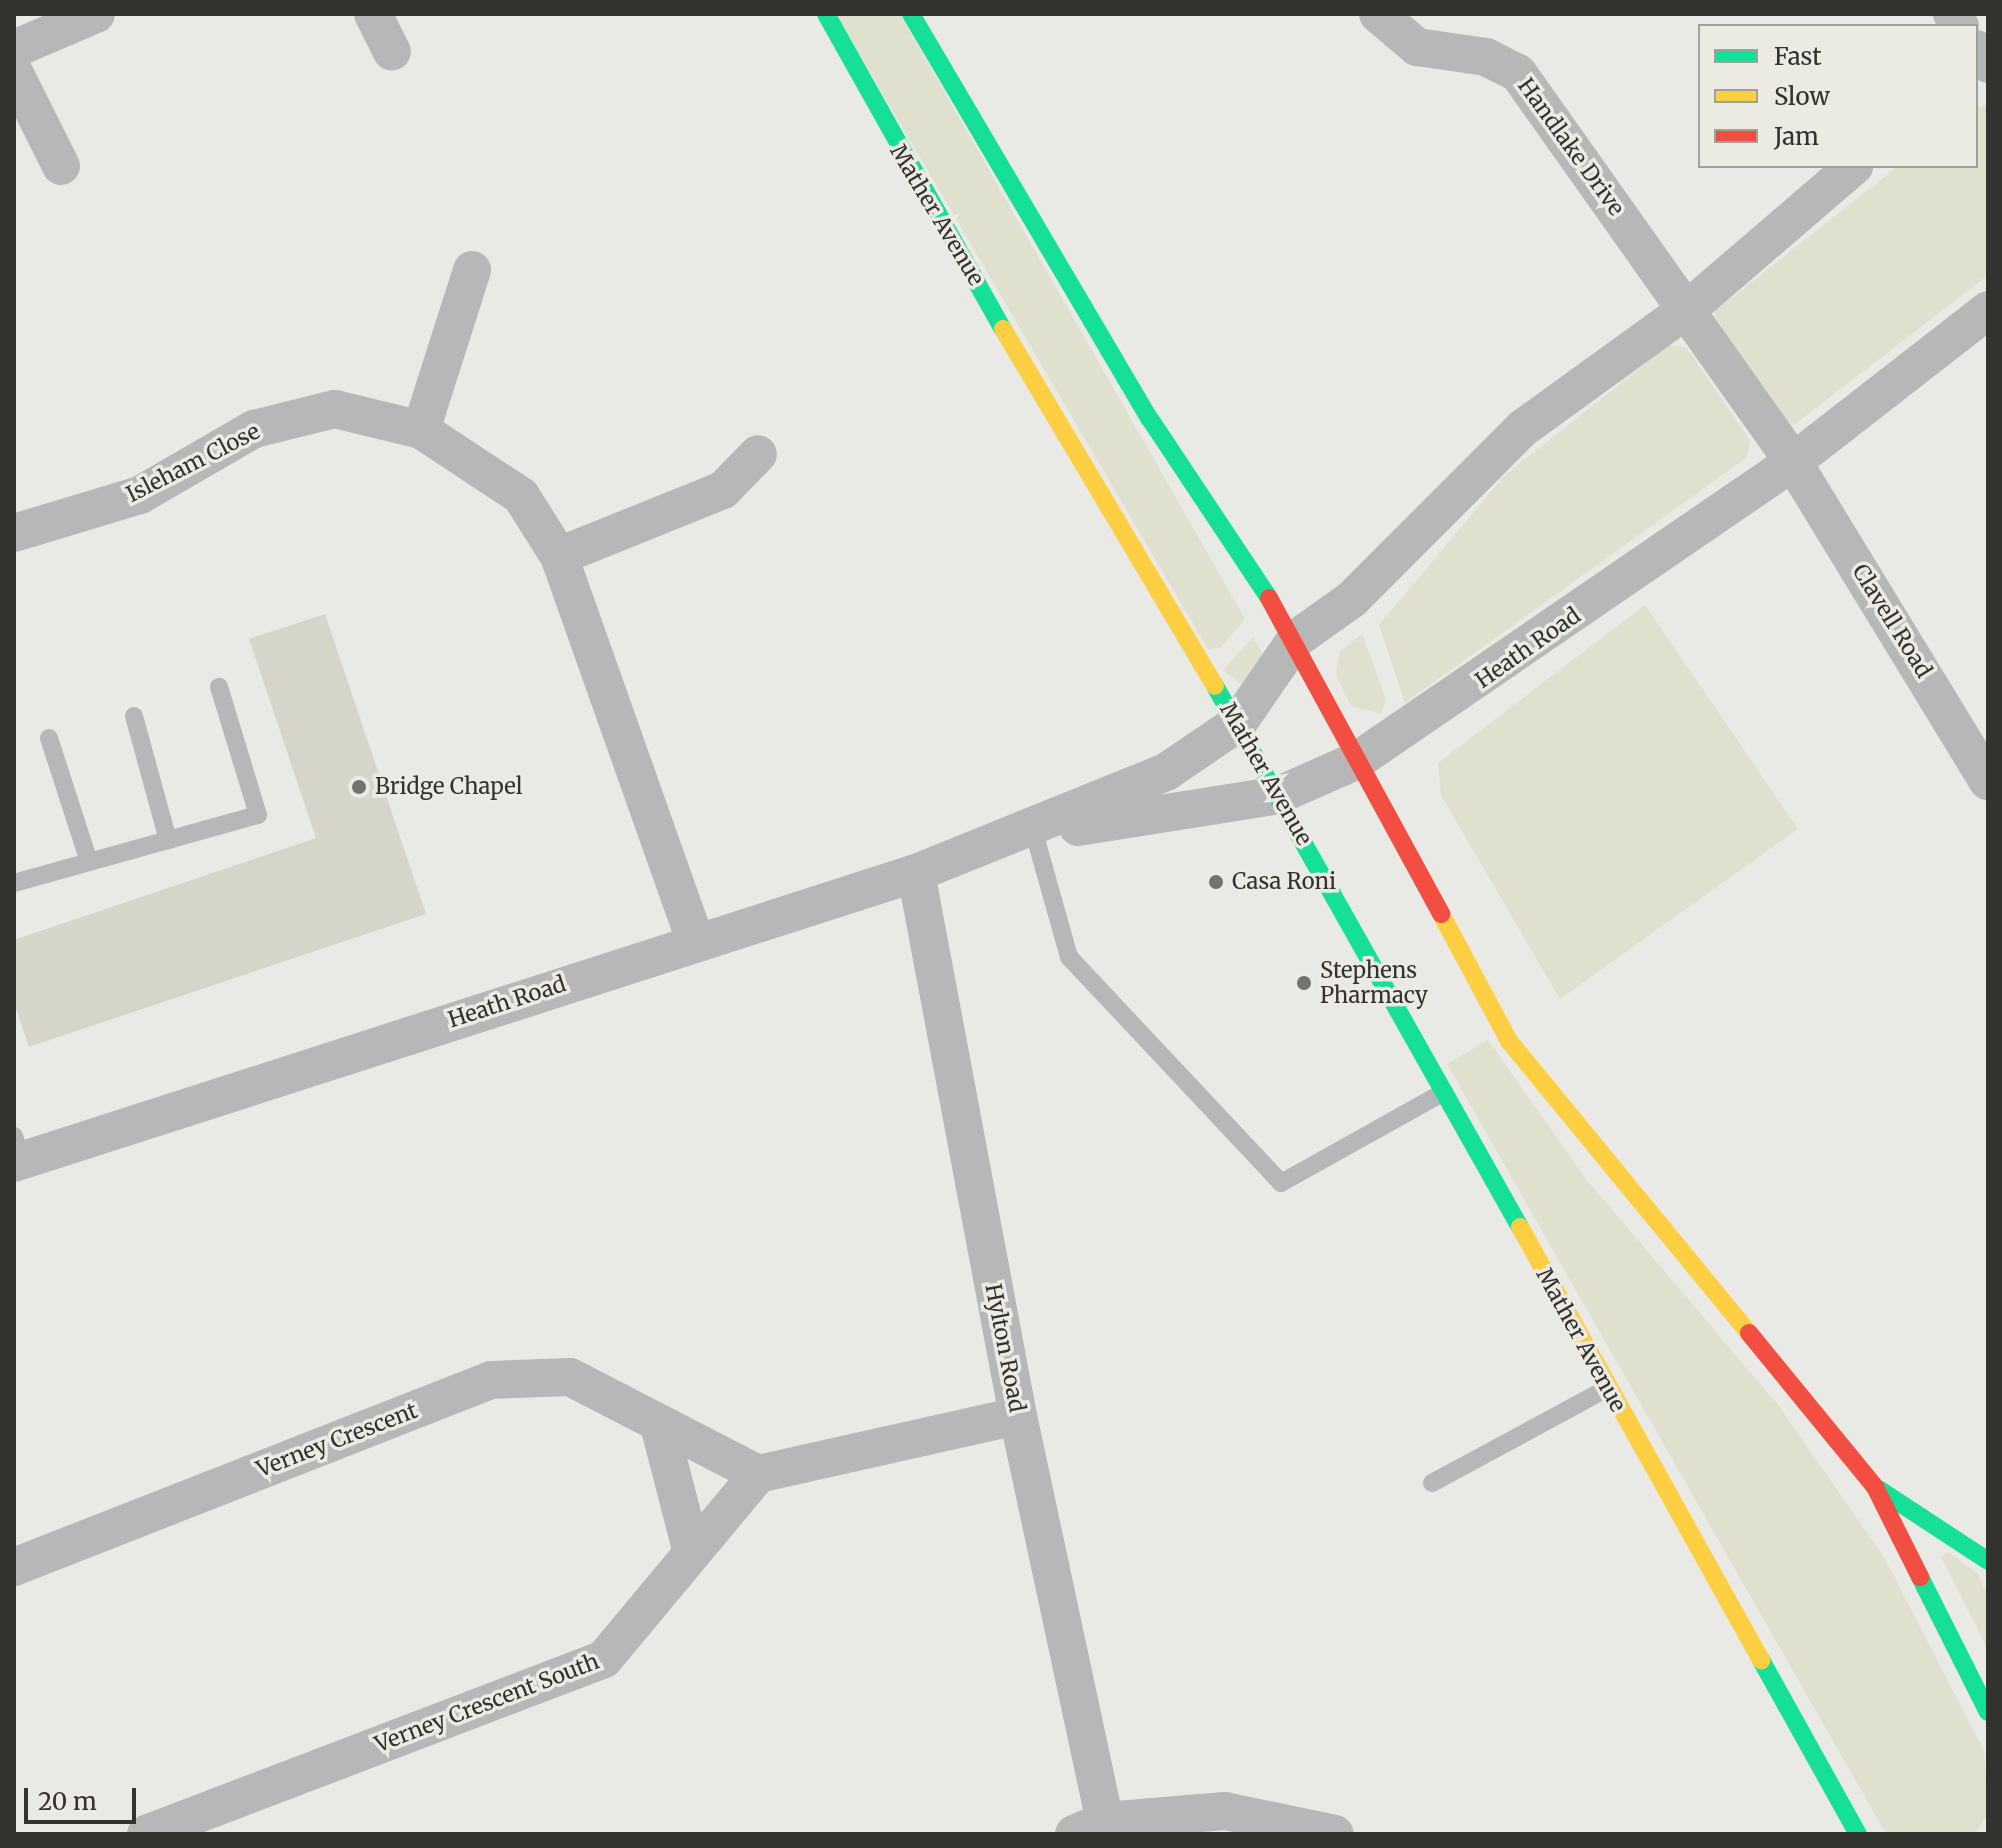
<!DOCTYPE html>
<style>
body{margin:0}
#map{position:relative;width:2002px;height:1848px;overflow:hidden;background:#e9e9e5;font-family:Merriweather,serif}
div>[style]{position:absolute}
.green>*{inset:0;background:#e0e0ce}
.building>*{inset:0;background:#d5d5ca}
.lane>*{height:18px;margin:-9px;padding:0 9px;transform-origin:9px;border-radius:9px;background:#b7b7b7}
.street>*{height:38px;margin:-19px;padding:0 19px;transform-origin:19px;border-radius:19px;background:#b7b7b7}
.fast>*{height:18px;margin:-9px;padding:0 9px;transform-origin:9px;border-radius:9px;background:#16e098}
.slow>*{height:18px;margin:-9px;padding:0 9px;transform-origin:9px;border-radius:9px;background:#ffcf43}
.jam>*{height:18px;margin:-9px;padding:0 9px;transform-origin:9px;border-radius:9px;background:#f24e42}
.dots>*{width:22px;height:22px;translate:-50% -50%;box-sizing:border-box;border:4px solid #ebebe3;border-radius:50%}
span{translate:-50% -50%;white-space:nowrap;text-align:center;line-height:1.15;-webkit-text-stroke:7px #ebebe3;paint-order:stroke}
.street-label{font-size:22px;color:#32322f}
.poi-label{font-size:22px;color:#32322f}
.left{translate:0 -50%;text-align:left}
.frame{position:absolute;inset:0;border:16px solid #32322f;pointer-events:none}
.legend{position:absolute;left:1698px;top:24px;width:280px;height:144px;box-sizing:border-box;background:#ebebe3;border:2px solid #a1a19b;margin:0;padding:10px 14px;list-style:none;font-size:24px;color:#32322f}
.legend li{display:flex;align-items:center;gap:16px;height:40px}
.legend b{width:40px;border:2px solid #a1a19b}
.scale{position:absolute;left:24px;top:1788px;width:112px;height:36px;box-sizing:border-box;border:4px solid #32322f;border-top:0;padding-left:10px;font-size:24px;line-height:28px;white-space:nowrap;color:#32322f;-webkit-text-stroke:6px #ebebe3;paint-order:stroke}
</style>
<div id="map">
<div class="green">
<div style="clip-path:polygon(836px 14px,900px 14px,1245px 619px,1221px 647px,1208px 649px)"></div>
<div style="clip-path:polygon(1988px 104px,1988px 275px,1794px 425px,1784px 423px,1714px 327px,1715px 311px,1898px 166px,1976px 166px,1976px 108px)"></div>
<div style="clip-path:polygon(1669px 345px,1687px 348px,1750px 441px,1746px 458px,1405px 703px,1379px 625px,1505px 475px)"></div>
<div style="clip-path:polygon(1645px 605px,1798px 829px,1560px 999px,1441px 795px,1438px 763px)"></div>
<div style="clip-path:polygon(1362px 634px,1386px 700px,1381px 714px,1351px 706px,1336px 675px,1340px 652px)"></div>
<div style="clip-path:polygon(1253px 637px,1264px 656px,1243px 686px,1223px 670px)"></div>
<div style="clip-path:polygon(1488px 1040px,1586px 1179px,1778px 1405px,1884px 1557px,1984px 1751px,1988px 1813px,1975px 1834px,1889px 1834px,1882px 1827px,1447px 1064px)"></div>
<div style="clip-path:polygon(1948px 1552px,1978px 1574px,1988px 1597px,1988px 1650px,1941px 1557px)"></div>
</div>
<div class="building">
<div style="clip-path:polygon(325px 614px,426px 914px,29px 1047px,14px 1003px,14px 940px,316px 838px,249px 639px)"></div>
</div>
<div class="lane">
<div style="left:134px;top:716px;width:129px;rotate:74.7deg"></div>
<div style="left:49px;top:738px;width:130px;rotate:72.1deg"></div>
<div style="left:1035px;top:836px;width:126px;rotate:74.3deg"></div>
<div style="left:1069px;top:957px;width:310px;rotate:46.8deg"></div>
<div style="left:1281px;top:1183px;width:187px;rotate:-29.2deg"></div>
<div style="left:14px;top:883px;width:253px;rotate:-15.6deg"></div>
<div style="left:258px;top:815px;width:134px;rotate:-106.9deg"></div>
<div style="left:14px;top:1136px;width:26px;rotate:72deg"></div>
<div style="left:1432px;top:1483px;width:200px;rotate:-28.4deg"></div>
</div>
<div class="street">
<div style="left:373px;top:14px;width:42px;rotate:63.4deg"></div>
<div style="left:1378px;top:14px;width:51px;rotate:40.2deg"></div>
<div style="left:1417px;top:47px;width:70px;rotate:8.2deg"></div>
<div style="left:1486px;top:57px;width:36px;rotate:27deg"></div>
<div style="left:1518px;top:73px;width:476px;rotate:54.7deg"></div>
<div style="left:1793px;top:462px;width:374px;rotate:58.6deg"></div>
<div style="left:1952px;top:14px;width:14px;rotate:56deg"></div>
<div style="left:14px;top:49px;width:89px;rotate:-23.1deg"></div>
<div style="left:1976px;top:49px;width:19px;rotate:51deg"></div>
<div style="left:14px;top:72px;width:105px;rotate:63.4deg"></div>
<div style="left:421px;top:430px;width:168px;rotate:-72.3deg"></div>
<div style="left:14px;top:533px;width:132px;rotate:-16.8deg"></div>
<div style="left:140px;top:495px;width:132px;rotate:-30.1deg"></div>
<div style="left:254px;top:429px;width:83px;rotate:-13.9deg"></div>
<div style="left:335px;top:409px;width:89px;rotate:13.7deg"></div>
<div style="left:421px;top:430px;width:120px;rotate:33.4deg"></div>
<div style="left:521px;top:496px;width:71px;rotate:57.7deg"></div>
<div style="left:559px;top:556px;width:407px;rotate:70.5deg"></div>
<div style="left:559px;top:556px;width:177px;rotate:-21.9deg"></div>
<div style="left:723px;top:490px;width:50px;rotate:-45.8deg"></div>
<div style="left:1078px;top:827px;width:204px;rotate:-9deg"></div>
<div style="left:1279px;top:795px;width:86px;rotate:-23.9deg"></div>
<div style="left:1358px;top:760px;width:527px;rotate:-34.41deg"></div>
<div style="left:1793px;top:462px;width:247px;rotate:-37.9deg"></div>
<div style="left:916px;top:873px;width:552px;rotate:79.36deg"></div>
<div style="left:1018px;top:1416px;width:414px;rotate:77.9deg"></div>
<div style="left:14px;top:1163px;width:947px;rotate:-17.82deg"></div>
<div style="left:916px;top:873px;width:270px;rotate:-22deg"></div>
<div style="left:1166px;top:772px;width:87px;rotate:-34.2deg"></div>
<div style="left:1238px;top:723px;width:102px;rotate:-55.4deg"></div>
<div style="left:1296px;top:639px;width:69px;rotate:-35.5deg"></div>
<div style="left:1352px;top:599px;width:242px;rotate:-45deg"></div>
<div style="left:1523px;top:428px;width:205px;rotate:-35.9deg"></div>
<div style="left:1689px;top:308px;width:218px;rotate:-40.7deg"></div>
<div style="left:659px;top:1425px;width:128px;rotate:75.5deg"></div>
<div style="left:14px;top:1567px;width:512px;rotate:-21.41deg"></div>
<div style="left:491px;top:1380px;width:79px;rotate:-2.2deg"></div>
<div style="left:570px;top:1377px;width:212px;rotate:27.3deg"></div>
<div style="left:758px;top:1474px;width:266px;rotate:-12.6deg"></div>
<div style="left:146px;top:1834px;width:490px;rotate:-20.9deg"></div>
<div style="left:604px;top:1659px;width:241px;rotate:-50.2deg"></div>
<div style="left:1074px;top:1834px;width:34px;rotate:-23deg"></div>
<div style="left:1105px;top:1821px;width:120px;rotate:-4.8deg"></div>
<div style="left:1225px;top:1811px;width:112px;rotate:11.8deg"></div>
</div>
<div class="fast">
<div style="left:826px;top:14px;width:361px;rotate:60.7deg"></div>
<div style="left:911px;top:14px;width:470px;rotate:59.5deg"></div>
<div style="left:1150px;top:419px;width:215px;rotate:56.4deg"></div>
<div style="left:1215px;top:686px;width:621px;rotate:60.59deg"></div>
<div style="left:1880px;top:1490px;width:129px;rotate:33.3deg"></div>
<div style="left:1920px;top:1577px;width:151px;rotate:63.3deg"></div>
<div style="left:1761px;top:1660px;width:199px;rotate:60.9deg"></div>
</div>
<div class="slow">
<div style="left:1003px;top:329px;width:415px;rotate:59.3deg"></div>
<div style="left:1441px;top:914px;width:144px;rotate:61.8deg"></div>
<div style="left:1509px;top:1041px;width:378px;rotate:50.6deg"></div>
<div style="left:1520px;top:1227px;width:496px;rotate:60.9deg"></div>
</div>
<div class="jam">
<div style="left:1269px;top:598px;width:360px;rotate:61.4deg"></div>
<div style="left:1749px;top:1333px;width:199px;rotate:50.7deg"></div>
<div style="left:1875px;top:1487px;width:101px;rotate:63.4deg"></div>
</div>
<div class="dots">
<div style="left:359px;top:787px;background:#72726f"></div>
<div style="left:1216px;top:882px;background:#72726f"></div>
<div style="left:1304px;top:983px;background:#72726f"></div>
</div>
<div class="street-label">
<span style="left:1571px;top:147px;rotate:54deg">Handlake Drive</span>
<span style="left:937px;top:215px;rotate:59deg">Mather Avenue</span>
<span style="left:193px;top:463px;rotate:-27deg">Isleham Close</span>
<span style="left:1892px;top:621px;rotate:58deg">Clavell Road</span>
<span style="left:1528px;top:648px;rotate:-35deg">Heath Road</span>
<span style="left:1266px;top:774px;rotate:60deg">Mather Avenue</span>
<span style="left:507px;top:1002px;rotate:-18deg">Heath Road</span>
<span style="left:1581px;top:1340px;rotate:61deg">Mather Avenue</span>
<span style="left:1005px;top:1348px;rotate:79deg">Hylton Road</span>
<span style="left:337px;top:1440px;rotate:-21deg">Verney Crescent</span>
<span style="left:487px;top:1703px;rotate:-21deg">Verney Crescent South</span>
</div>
<div class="poi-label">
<span class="left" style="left:375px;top:787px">Bridge Chapel</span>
<span class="left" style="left:1232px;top:882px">Casa Roni</span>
<span class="left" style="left:1320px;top:983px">Stephens<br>Pharmacy</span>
</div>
<div class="frame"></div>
<ul class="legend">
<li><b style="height:10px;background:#16e098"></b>Fast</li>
<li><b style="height:10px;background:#ffcf43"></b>Slow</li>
<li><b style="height:10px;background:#f24e42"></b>Jam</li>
</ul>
<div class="scale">20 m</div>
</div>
